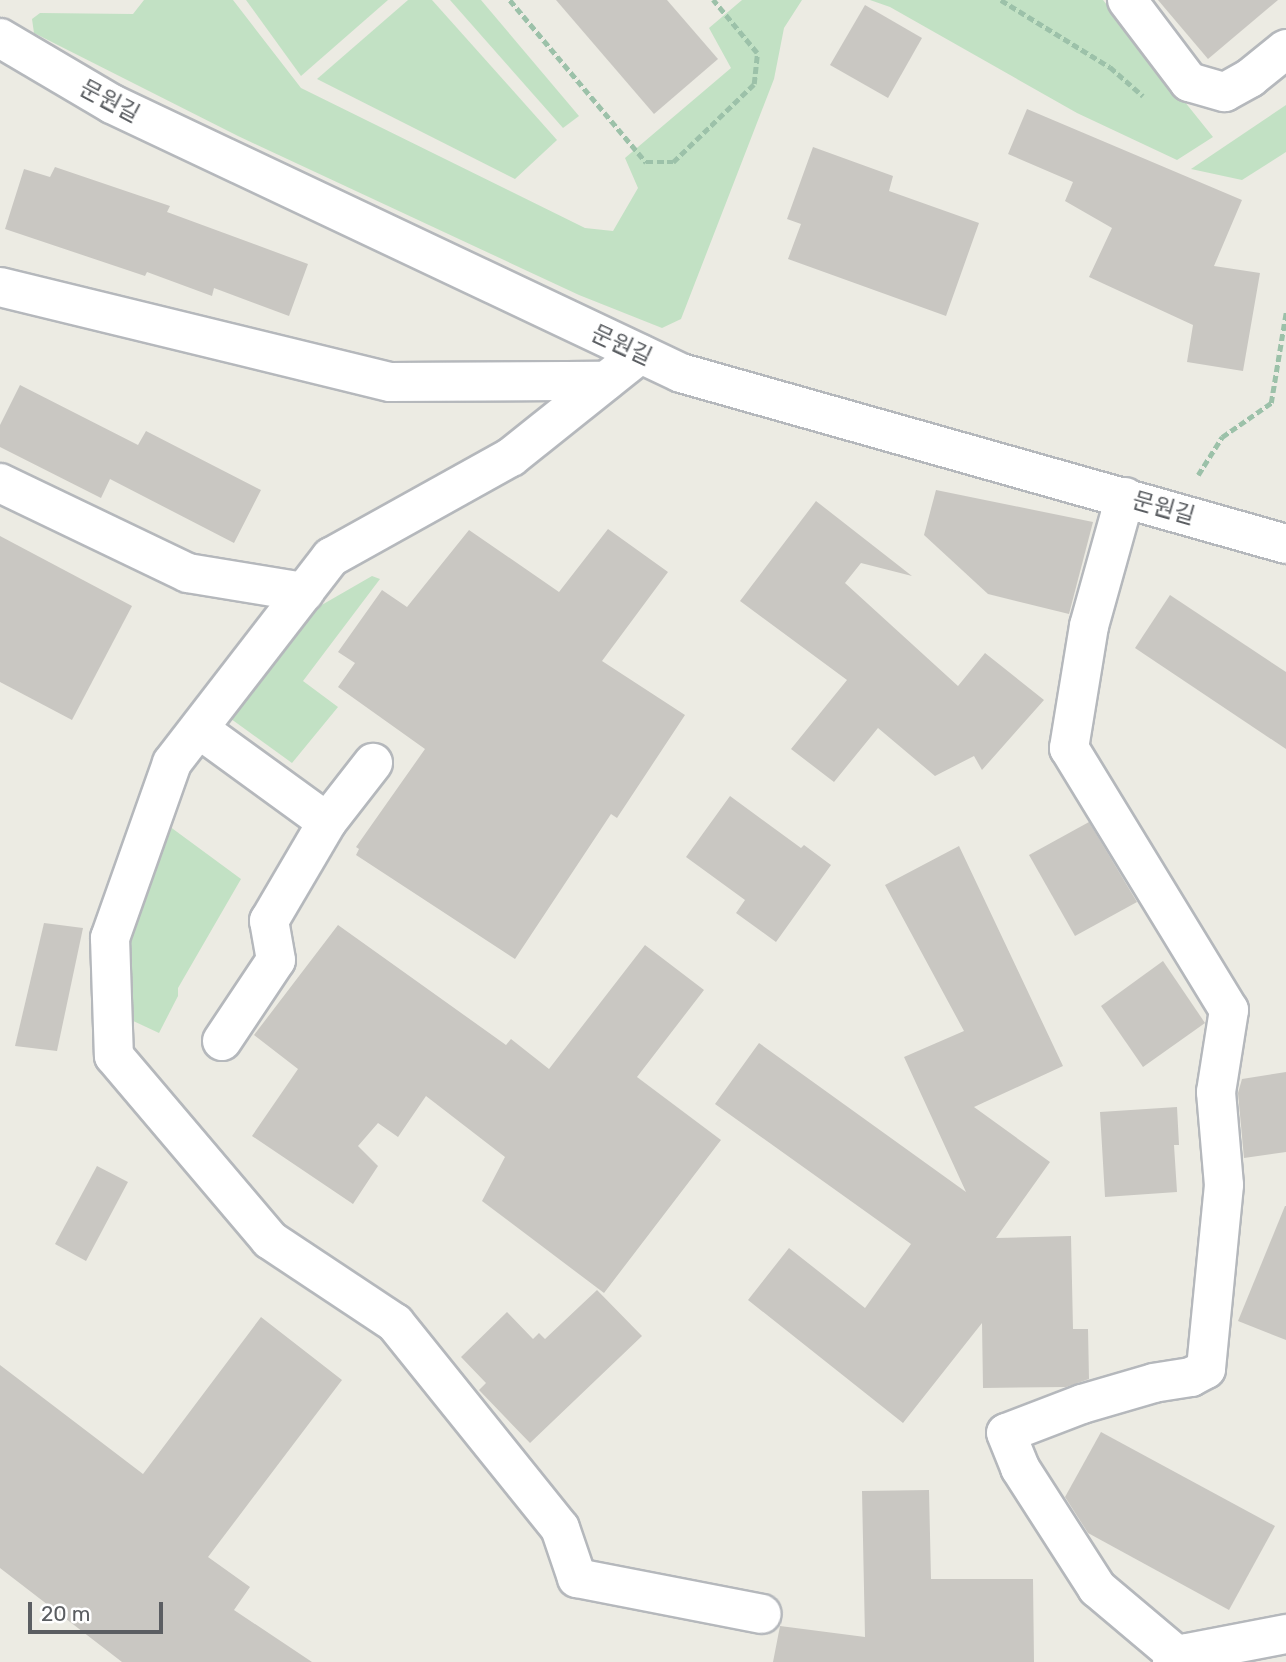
<!DOCTYPE html>
<meta charset="utf-8">
<style>
body{margin:0}
#map{position:relative;width:1286px;height:1662px;overflow:hidden;background:#ecebe3;font-family:Rubik,"Noto Sans KR",sans-serif}
div>[style]{position:absolute}
.green>*{inset:0;background:#c2e1c4}
.building>*{inset:0;background:#c9c7c2}
.path>*{height:4.5px;margin-top:-2.25px;transform-origin:0;background:repeating-linear-gradient(90deg,#9cc1a9 0 7px,transparent 0 10.5px)}
.roads{filter:drop-shadow(2px 0 #b5b8bc) drop-shadow(-2px 0 #b5b8bc) drop-shadow(0 2px #b5b8bc) drop-shadow(0 -2px #b5b8bc)}
.minor>*{height:38px;margin:-19px;padding:0 19px;transform-origin:19px;border-radius:19px;background:#fff}
span{translate:-50% -50%;white-space:nowrap;text-align:center;line-height:1.15;-webkit-text-stroke:5px #fff;paint-order:stroke}
.street-label{font-size:23px;color:#5b5e62}
.scale{position:absolute;left:28px;top:1602px;width:135px;height:32px;box-sizing:border-box;border:4px solid #5b5e62;border-top:0;padding-left:9px;font-size:21px;line-height:24px;white-space:nowrap;color:#5b5e62;-webkit-text-stroke:5px #fff;paint-order:stroke}
</style>
<div id="map">
<div class="green">
<div style="clip-path:polygon(144px 0,233px 0,301px 88px,585px 228px,613px 231px,638px 188px,625px 158px,731px 68px,709px 28px,742px 0,802px 0,784px 28px,774px 79px,681px 319px,662px 328px,579px 295px,238px 136px,34px 33px,32px 19px,40px 13px,133px 14px)"></div>
<div style="clip-path:polygon(246px 0,388px 0,301px 76px)"></div>
<div style="clip-path:polygon(408px 0,432px 0,557px 140px,515px 179px,317px 79px)"></div>
<div style="clip-path:polygon(450px 0,481px 0,579px 116px,563px 128px)"></div>
<div style="clip-path:polygon(870px 0,1103px 0,1213px 137px,1177px 160px,1077px 113px,890px 7px)"></div>
<div style="clip-path:polygon(1286px 105px,1286px 152px,1242px 180px,1191px 169px)"></div>
<div style="clip-path:polygon(372px 576px,380px 579px,303px 681px,338px 707px,292px 763px,227px 716px,313px 610px)"></div>
<div style="clip-path:polygon(169px 826px,241px 879px,178px 988px,178px 996px,159px 1033px,129px 1019px,128px 917px)"></div>
</div>
<div class="building">
<div style="clip-path:polygon(556px 0,667px 0,718px 59px,654px 114px)"></div>
<div style="clip-path:polygon(1158px 0,1278px 0,1208px 59px)"></div>
<div style="clip-path:polygon(865px 5px,922px 38px,888px 98px,830px 65px)"></div>
<div style="clip-path:polygon(1027px 109px,1242px 200px,1214px 266px,1260px 273px,1243px 371px,1187px 362px,1193px 325px,1089px 277px,1112px 228px,1065px 201px,1073px 182px,1008px 154px)"></div>
<div style="clip-path:polygon(813px 147px,893px 176px,889px 191px,979px 223px,946px 316px,788px 259px,801px 224px,787px 219px)"></div>
<div style="clip-path:polygon(55px 167px,170px 206px,167px 212px,308px 264px,289px 316px,214px 288px,212px 296px,147px 272px,145px 276px,5px 229px,24px 169px,50px 177px)"></div>
<div style="clip-path:polygon(20px 385px,138px 445px,146px 431px,261px 490px,234px 543px,110px 479px,101px 498px,0 447px,0 425px)"></div>
<div style="clip-path:polygon(936px 490px,1093px 522px,1069px 614px,988px 594px,924px 535px)"></div>
<div style="clip-path:polygon(816px 501px,912px 576px,861px 563px,845px 583px,958px 686px,985px 653px,1044px 700px,982px 770px,974px 756px,935px 776px,878px 728px,834px 782px,791px 749px,847px 680px,740px 601px)"></div>
<div style="clip-path:polygon(608px 529px,668px 572px,602px 661px,685px 715px,617px 818px,611px 814px,515px 959px,356px 855px,359px 849px,356px 847px,425px 749px,338px 687px,355px 663px,338px 652px,382px 590px,407px 607px,469px 530px,559px 592px)"></div>
<div style="clip-path:polygon(0 536px,132px 606px,72px 720px,0 682px)"></div>
<div style="clip-path:polygon(1170px 595px,1286px 672px,1286px 749px,1135px 648px)"></div>
<div style="clip-path:polygon(730px 796px,801px 848px,804px 845px,831px 865px,776px 942px,736px 913px,745px 900px,686px 857px)"></div>
<div style="clip-path:polygon(1089px 822px,1137px 902px,1075px 936px,1029px 855px)"></div>
<div style="clip-path:polygon(959px 846px,1063px 1066px,974px 1107px,1050px 1162px,996px 1238px,1071px 1236px,1073px 1329px,1088px 1329px,1089px 1379px,1066px 1387px,983px 1388px,982px 1323px,903px 1423px,748px 1300px,789px 1248px,865px 1308px,911px 1244px,715px 1104px,759px 1043px,966px 1192px,904px 1057px,964px 1031px,885px 885px)"></div>
<div style="clip-path:polygon(44px 923px,83px 928px,57px 1051px,15px 1046px)"></div>
<div style="clip-path:polygon(338px 925px,506px 1045px,511px 1039px,549px 1069px,645px 945px,704px 990px,637px 1077px,721px 1140px,604px 1293px,482px 1201px,505px 1157px,426px 1096px,398px 1137px,378px 1123px,358px 1146px,378px 1166px,353px 1204px,252px 1136px,298px 1069px,254px 1035px)"></div>
<div style="clip-path:polygon(1163px 961px,1205px 1023px,1143px 1067px,1101px 1006px)"></div>
<div style="clip-path:polygon(1286px 1072px,1286px 1152px,1244px 1158px,1238px 1093px,1242px 1079px)"></div>
<div style="clip-path:polygon(1177px 1107px,1179px 1145px,1174px 1145px,1177px 1192px,1105px 1197px,1100px 1112px)"></div>
<div style="clip-path:polygon(97px 1166px,128px 1182px,86px 1261px,55px 1244px)"></div>
<div style="clip-path:polygon(1285px 1206px,1286px 1206px,1286px 1340px,1238px 1321px)"></div>
<div style="clip-path:polygon(597px 1290px,642px 1336px,530px 1443px,479px 1390px,486px 1383px,461px 1357px,507px 1312px,533px 1339px,539px 1333px,545px 1339px)"></div>
<div style="clip-path:polygon(261px 1317px,342px 1380px,208px 1557px,250px 1587px,234px 1610px,312px 1662px,122px 1662px,0 1568px,0 1365px,143px 1474px)"></div>
<div style="clip-path:polygon(1101px 1432px,1275px 1526px,1229px 1610px,1088px 1533px,1065px 1497px)"></div>
<div style="clip-path:polygon(929px 1490px,931px 1579px,1033px 1579px,1034px 1662px,773px 1662px,780px 1626px,865px 1637px,862px 1491px)"></div>
</div>
<div class="path">
<div style="left:510px;top:0;width:212px;rotate:50deg"></div>
<div style="left:646px;top:162px;width:27px"></div>
<div style="left:673px;top:162px;width:112px;rotate:-43.9deg"></div>
<div style="left:754px;top:84px;width:31px;rotate:-84deg"></div>
<div style="left:757px;top:53px;width:69px;rotate:-129.7deg"></div>
<div style="left:1001px;top:0;width:128px;rotate:31.6deg"></div>
<div style="left:1110px;top:67px;width:44px;rotate:41.3deg"></div>
<div style="left:1198px;top:475px;width:45px;rotate:-57.7deg"></div>
<div style="left:1222px;top:437px;width:60px;rotate:-34.8deg"></div>
<div style="left:1271px;top:403px;width:92px;rotate:-80.6deg"></div>
</div>
<div class="roads">
<div class="minor">
<div style="left:1127px;top:0;width:103px;rotate:52.9deg"></div>
<div style="left:1189px;top:82px;width:37px;rotate:16deg"></div>
<div style="left:1225px;top:92px;width:29px;rotate:-29deg"></div>
<div style="left:1250px;top:78px;width:46px;rotate:-38.9deg"></div>
<div style="left:0;top:38px;width:130px;rotate:30.5deg"></div>
<div style="left:112px;top:104px;width:629px;rotate:25.3deg"></div>
<div style="left:681px;top:373px;width:629px;rotate:15.78deg"></div>
<div style="left:0;top:287px;width:401px;rotate:13.7deg"></div>
<div style="left:390px;top:382px;width:216px;rotate:-0.3deg"></div>
<div style="left:640px;top:354px;width:165px;rotate:141.4deg"></div>
<div style="left:511px;top:457px;width:206px;rotate:150.9deg"></div>
<div style="left:331px;top:557px;width:260px;rotate:127.7deg"></div>
<div style="left:172px;top:763px;width:186px;rotate:109.5deg"></div>
<div style="left:110px;top:938px;width:118px;rotate:88.1deg"></div>
<div style="left:114px;top:1056px;width:241px;rotate:49.7deg"></div>
<div style="left:270px;top:1240px;width:150px;rotate:33.6deg"></div>
<div style="left:395px;top:1323px;width:263px;rotate:51.2deg"></div>
<div style="left:560px;top:1528px;width:53px;rotate:71.2deg"></div>
<div style="left:577px;top:1578px;width:188px;rotate:11deg"></div>
<div style="left:0;top:483px;width:208px;rotate:25.6deg"></div>
<div style="left:188px;top:573px;width:118px;rotate:9.3deg"></div>
<div style="left:1125px;top:497px;width:134px;rotate:105.6deg"></div>
<div style="left:1089px;top:626px;width:124px;rotate:99.3deg"></div>
<div style="left:1069px;top:748px;width:307px;rotate:58.6deg"></div>
<div style="left:1229px;top:1010px;width:83px;rotate:99deg"></div>
<div style="left:1216px;top:1092px;width:93px;rotate:85.1deg"></div>
<div style="left:1224px;top:1185px;width:185px;rotate:95.6deg"></div>
<div style="left:1206px;top:1369px;width:17px;rotate:152deg"></div>
<div style="left:1191px;top:1377px;width:37px;rotate:171deg"></div>
<div style="left:1154px;top:1383px;width:75px;rotate:163.7deg"></div>
<div style="left:1082px;top:1404px;width:81px;rotate:159.1deg"></div>
<div style="left:1006px;top:1433px;width:38px;rotate:68deg"></div>
<div style="left:1020px;top:1468px;width:143px;rotate:57.3deg"></div>
<div style="left:1097px;top:1588px;width:107px;rotate:40.1deg"></div>
<div style="left:199px;top:729px;width:158px;rotate:36deg"></div>
<div style="left:222px;top:1041px;width:97px;rotate:-56.3deg"></div>
<div style="left:276px;top:960px;width:40px;rotate:-100deg"></div>
<div style="left:269px;top:921px;width:115px;rotate:-59.6deg"></div>
<div style="left:327px;top:822px;width:75px;rotate:-52.1deg"></div>
<div style="left:1172px;top:1662px;width:17px;rotate:-31deg"></div>
<div style="left:1187px;top:1653px;width:101px;rotate:-10.9deg"></div>
</div>
</div>
<div class="street-label">
<span style="left:110px;top:101px;rotate:28deg">문원길</span>
<span style="left:622px;top:345px;rotate:25deg">문원길</span>
<span style="left:1164px;top:508px;rotate:16deg">문원길</span>
</div>
<div class="scale">20 m</div>
</div>
